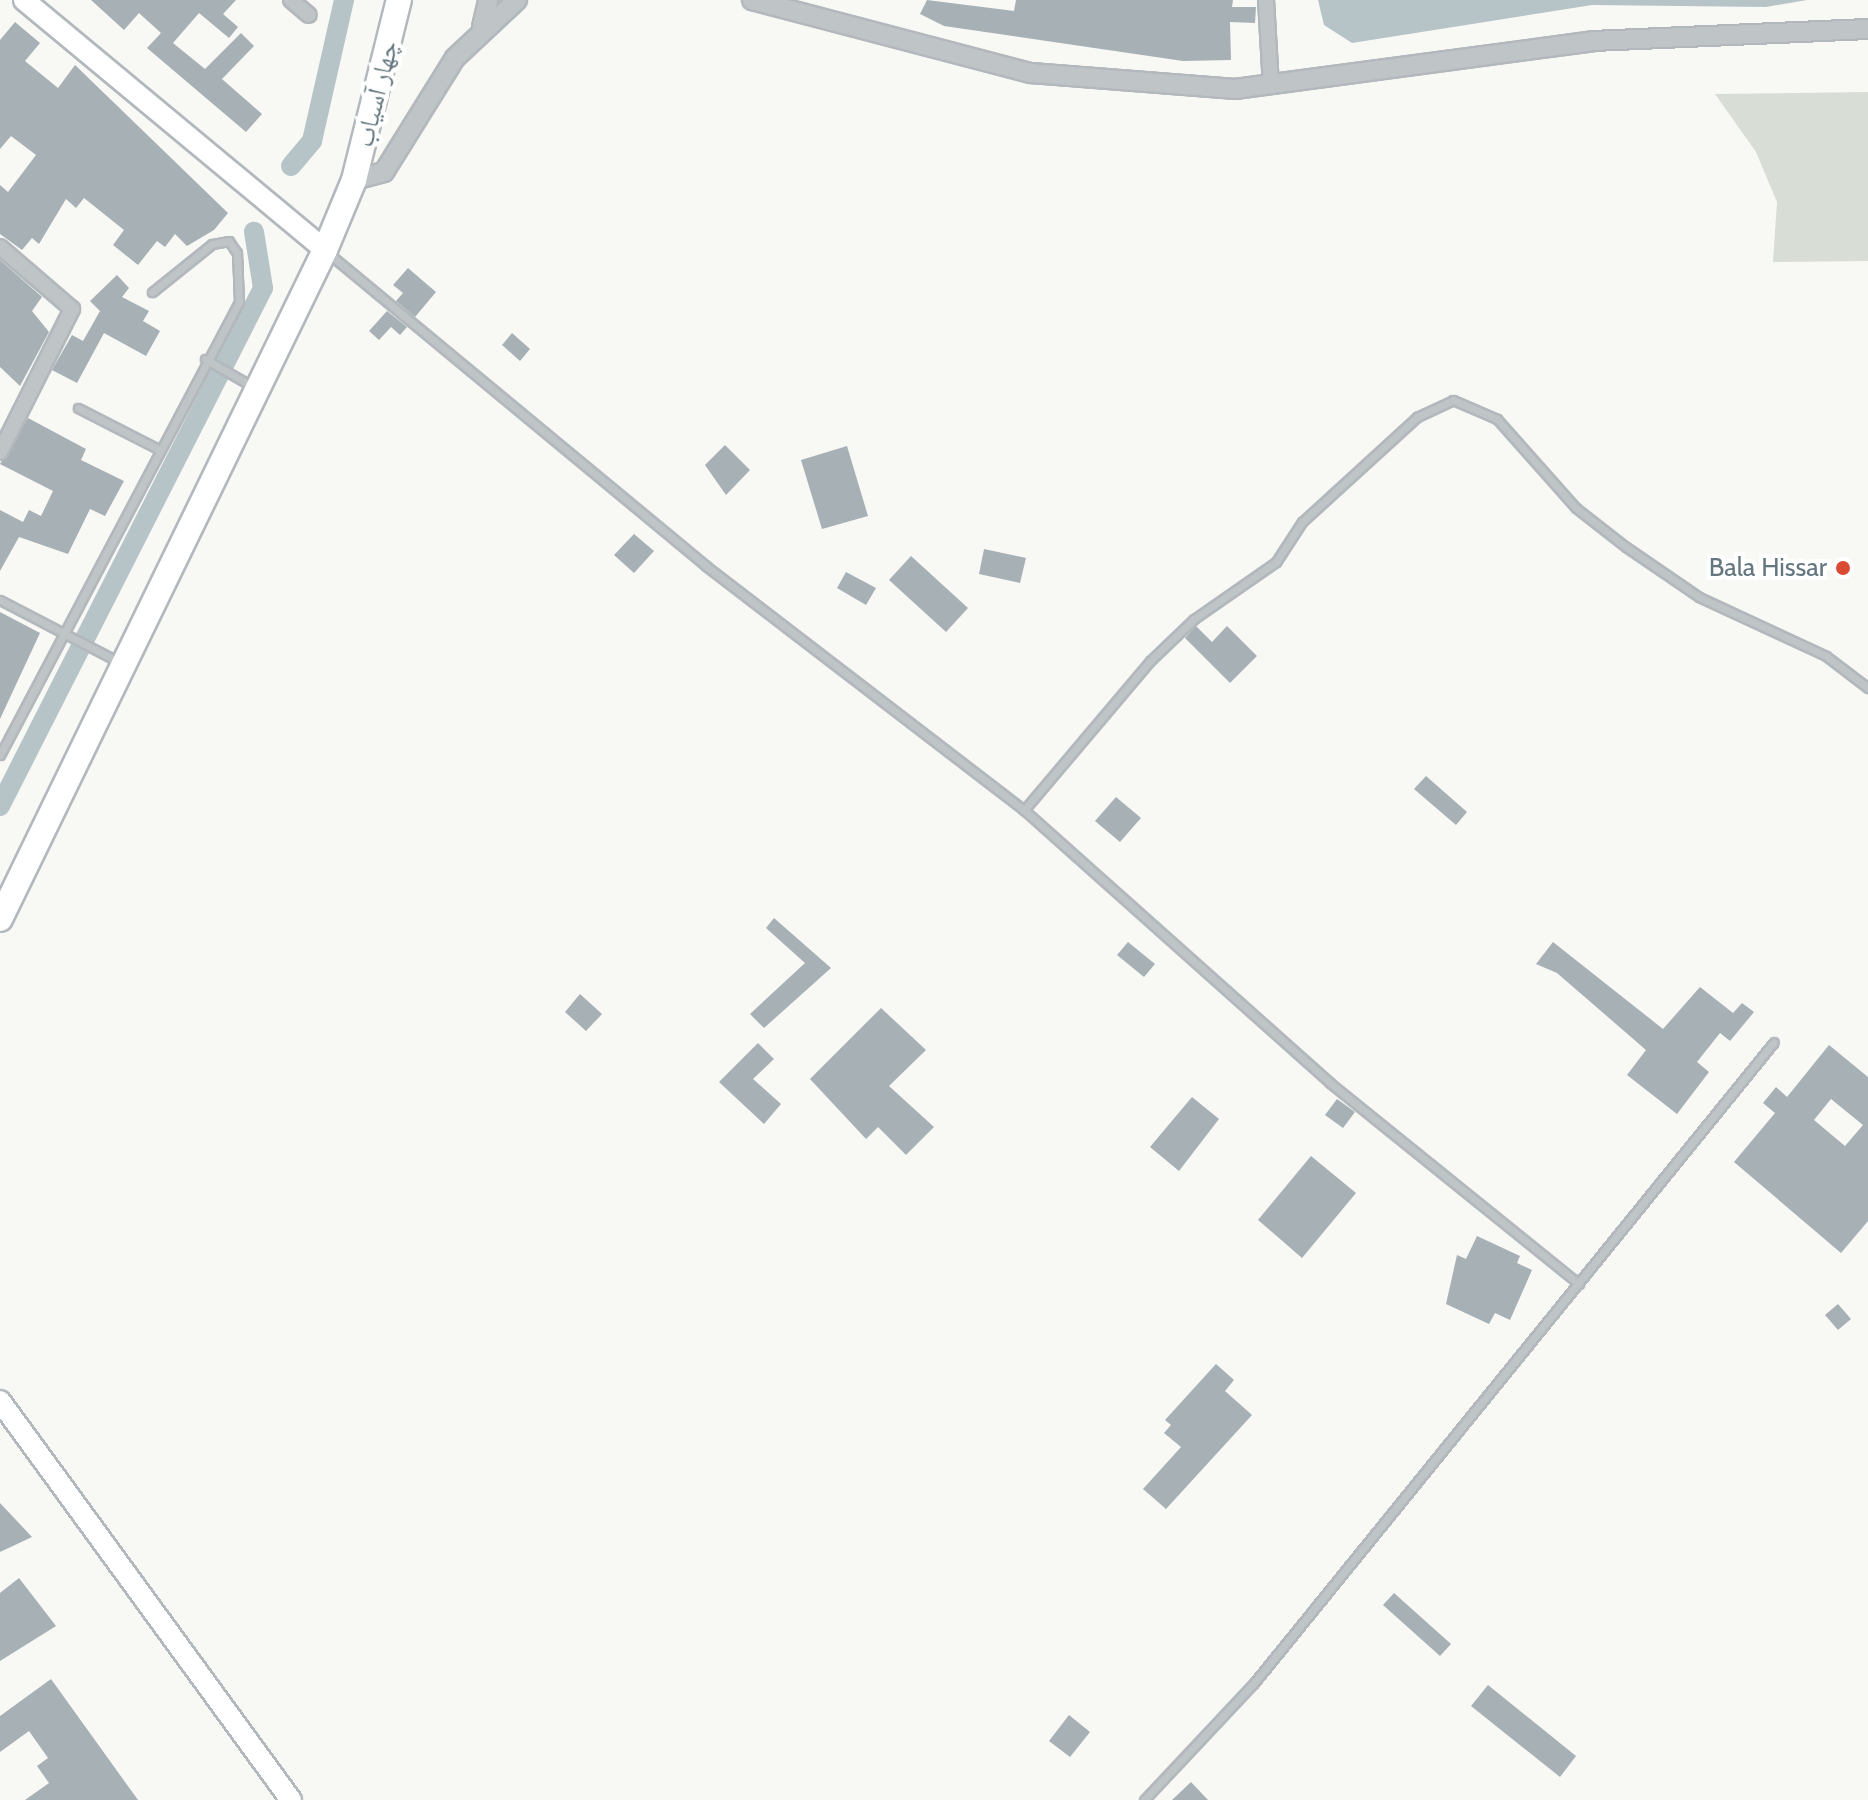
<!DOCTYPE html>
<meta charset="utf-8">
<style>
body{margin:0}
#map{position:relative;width:1868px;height:1800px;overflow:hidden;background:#f8f8f5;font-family:Cabin,"Noto Naskh Arabic",sans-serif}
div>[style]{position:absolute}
.green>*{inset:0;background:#d8ddd5}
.water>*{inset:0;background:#b7c4c7}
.canal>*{height:20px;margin:-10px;padding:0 10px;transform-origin:10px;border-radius:10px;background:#b7c4c7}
.building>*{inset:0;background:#a6b0b5}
.roads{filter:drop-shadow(2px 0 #b2b8bc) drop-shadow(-2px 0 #b2b8bc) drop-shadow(0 2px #b2b8bc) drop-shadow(0 -2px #b2b8bc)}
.service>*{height:7px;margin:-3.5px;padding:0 3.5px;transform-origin:3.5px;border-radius:3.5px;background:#bfc4c7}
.minor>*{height:14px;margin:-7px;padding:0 7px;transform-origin:7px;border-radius:7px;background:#bfc4c7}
.tertiary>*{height:18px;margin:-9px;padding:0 9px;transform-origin:9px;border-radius:9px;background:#bfc4c7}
.secondary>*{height:20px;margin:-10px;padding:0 10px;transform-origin:10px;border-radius:10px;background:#fff}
.trunk>*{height:24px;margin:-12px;padding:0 12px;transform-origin:12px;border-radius:12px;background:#fff}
.dots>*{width:22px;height:22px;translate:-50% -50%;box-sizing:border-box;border:4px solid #fff;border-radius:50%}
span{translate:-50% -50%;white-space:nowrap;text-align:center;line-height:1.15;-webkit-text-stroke:8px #fff;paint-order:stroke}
.street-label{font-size:26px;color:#64767f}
.poi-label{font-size:26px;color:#64767f}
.right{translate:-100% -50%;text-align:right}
</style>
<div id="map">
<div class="green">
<div style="clip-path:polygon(1868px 92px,1868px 261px,1773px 262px,1777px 202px,1756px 152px,1715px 94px)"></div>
</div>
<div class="water">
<div style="clip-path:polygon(1318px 0,1807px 0,1766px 7px,1592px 5px,1352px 43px,1324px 25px)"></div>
</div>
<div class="canal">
<div style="left:291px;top:166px;width:33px;rotate:-50deg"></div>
<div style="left:312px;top:141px;width:145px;rotate:-77.2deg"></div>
<div style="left:0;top:806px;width:581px;rotate:-63.08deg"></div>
<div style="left:263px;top:288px;width:57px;rotate:-99.1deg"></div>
</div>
<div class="building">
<div style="clip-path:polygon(91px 0,236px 0,223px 14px,238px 27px,229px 38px,199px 13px,173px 43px,205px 69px,241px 33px,254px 46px,222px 79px,262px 114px,246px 132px,147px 48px,161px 33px,139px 13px,124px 30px)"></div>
<div style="clip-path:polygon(927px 0,1014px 11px,1016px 0,1233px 0,1232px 7px,1256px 7px,1255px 23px,1230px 22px,1231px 60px,1183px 61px,944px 26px,920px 14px)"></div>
<div style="clip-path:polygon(15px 22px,40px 43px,25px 61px,58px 88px,75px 65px,228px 213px,214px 230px,187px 246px,175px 234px,165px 247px,157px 241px,138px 265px,113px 245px,124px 230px,84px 198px,76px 208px,66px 199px,39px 244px,32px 238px,22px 250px,0 234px,0 185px,8px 192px,36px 155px,11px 136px,0 149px,0 40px)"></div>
<div style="clip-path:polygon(0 260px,42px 297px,32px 311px,49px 332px,20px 386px,0 367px)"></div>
<div style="clip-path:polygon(408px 268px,436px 292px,415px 317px,396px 301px,403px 293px,393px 285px)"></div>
<div style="clip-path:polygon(117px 275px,129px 288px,122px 297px,149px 311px,143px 321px,160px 331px,146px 356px,104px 333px,77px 383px,52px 370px,72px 335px,83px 341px,100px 311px,90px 301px)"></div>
<div style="clip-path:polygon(387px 311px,407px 327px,400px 335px,391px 327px,379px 340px,369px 331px)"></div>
<div style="clip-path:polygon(512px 333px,530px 349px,520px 361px,502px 345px)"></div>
<div style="clip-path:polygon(28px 418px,86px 449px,81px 460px,124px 481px,105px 516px,90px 509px,68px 554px,19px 537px,0 571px,0 510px,23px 522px,29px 510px,41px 516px,53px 491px,0 464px)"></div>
<div style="clip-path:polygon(725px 445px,750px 470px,726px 495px,705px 465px)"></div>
<div style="clip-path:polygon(847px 446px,868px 516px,822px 529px,801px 460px)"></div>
<div style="clip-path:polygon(634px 534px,654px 551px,634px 573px,614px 555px)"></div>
<div style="clip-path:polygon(984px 549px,1026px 558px,1020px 583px,979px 574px)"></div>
<div style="clip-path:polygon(911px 556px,968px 608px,946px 632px,889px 580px)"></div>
<div style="clip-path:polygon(846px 572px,876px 588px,866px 605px,837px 588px)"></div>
<div style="clip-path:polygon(0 612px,40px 633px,0 719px)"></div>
<div style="clip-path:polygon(1196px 626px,1212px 642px,1227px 626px,1257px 656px,1230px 683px,1185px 638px)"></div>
<div style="clip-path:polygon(1426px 776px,1467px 812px,1456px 825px,1414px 789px)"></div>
<div style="clip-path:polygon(1116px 797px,1141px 818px,1120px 842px,1095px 821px)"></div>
<div style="clip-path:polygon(774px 918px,831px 968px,764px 1028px,750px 1014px,805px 963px,766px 928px)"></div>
<div style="clip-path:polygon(1128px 942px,1155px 964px,1144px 977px,1117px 955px)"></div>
<div style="clip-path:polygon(1553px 942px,1663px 1029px,1700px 987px,1733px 1013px,1742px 1003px,1754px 1012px,1730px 1041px,1720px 1033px,1697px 1062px,1709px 1072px,1677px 1114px,1627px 1075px,1646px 1050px,1557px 973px,1536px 964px)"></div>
<div style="clip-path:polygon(580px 994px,602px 1014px,586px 1031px,565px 1012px)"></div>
<div style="clip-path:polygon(881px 1008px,926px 1050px,889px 1086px,934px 1127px,906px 1155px,878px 1127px,866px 1139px,810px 1079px)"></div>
<div style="clip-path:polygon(758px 1043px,774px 1059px,753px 1079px,781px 1104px,764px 1124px,719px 1082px)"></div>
<div style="clip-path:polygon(evenodd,1829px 1045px,1868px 1077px,1868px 1221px,1841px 1253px,1734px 1162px,1775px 1113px,1763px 1103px,1776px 1087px,1787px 1097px,1829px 1045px,1831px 1099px,1863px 1125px,1845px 1146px,1814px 1120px,1831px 1099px)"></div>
<div style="clip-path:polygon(1192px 1097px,1219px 1119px,1179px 1171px,1150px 1147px)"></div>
<div style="clip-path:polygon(1337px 1099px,1355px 1112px,1343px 1128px,1325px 1115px)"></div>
<div style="clip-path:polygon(1311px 1156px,1356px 1193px,1302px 1258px,1258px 1220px)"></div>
<div style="clip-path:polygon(1477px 1236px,1520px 1256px,1517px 1263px,1532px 1270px,1510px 1320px,1495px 1313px,1489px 1324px,1446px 1304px,1457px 1255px,1466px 1259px)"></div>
<div style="clip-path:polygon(1838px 1304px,1851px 1319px,1838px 1330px,1825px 1315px)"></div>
<div style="clip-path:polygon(1216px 1364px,1234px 1380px,1225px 1391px,1252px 1415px,1166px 1509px,1143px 1489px,1181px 1447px,1164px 1433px,1171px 1425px,1165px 1420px)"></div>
<div style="clip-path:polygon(0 1503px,32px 1537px,0 1552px)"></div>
<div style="clip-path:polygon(19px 1578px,56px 1626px,0 1661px,0 1593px)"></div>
<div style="clip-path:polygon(1394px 1593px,1451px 1644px,1440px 1656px,1383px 1605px)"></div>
<div style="clip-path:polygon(51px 1679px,138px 1800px,25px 1800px,49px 1783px,37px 1766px,48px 1758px,29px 1731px,0 1752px,0 1716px)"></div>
<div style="clip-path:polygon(1488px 1685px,1576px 1756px,1560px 1777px,1471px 1706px)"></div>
<div style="clip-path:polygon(1069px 1715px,1090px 1732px,1070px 1757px,1049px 1741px)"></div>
<div style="clip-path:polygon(1191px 1782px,1208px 1800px,1172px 1800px)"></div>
</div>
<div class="roads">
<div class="service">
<div style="left:328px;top:253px;width:491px;rotate:39.6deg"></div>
<div style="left:706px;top:566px;width:401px;rotate:37.5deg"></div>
<div style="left:1024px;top:810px;width:410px;rotate:41.7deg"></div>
<div style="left:1330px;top:1083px;width:320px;rotate:38.9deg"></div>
<div style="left:205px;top:359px;width:58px;rotate:30.1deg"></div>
<div style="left:78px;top:408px;width:88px;rotate:27.1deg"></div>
<div style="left:0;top:600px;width:134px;rotate:27.5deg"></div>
<div style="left:0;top:755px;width:512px;rotate:-62.18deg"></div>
<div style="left:239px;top:302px;width:49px;rotate:-92.3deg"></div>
<div style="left:237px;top:253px;width:14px;rotate:-124deg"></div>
<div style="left:229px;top:241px;width:17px;rotate:170deg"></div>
<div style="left:212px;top:244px;width:77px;rotate:141.3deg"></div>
<div style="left:1024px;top:810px;width:195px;rotate:-49.8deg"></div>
<div style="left:1150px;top:661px;width:61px;rotate:-43.7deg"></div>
<div style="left:1194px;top:619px;width:100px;rotate:-34.8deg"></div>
<div style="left:1276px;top:562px;width:48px;rotate:-57deg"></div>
<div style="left:1302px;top:522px;width:156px;rotate:-42.4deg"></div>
<div style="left:1417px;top:417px;width:40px;rotate:-25deg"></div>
<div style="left:1453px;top:400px;width:48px;rotate:23.4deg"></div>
<div style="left:1497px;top:419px;width:119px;rotate:48.4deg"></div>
<div style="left:1576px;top:508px;width:63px;rotate:38deg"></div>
<div style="left:1626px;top:547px;width:88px;rotate:34.4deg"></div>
<div style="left:1699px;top:597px;width:140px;rotate:24.9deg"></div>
<div style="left:1826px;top:656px;width:53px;rotate:37.3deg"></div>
<div style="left:1144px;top:1800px;width:161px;rotate:-46.8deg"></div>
<div style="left:1254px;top:1683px;width:825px;rotate:-50.95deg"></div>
</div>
<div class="minor">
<div style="left:291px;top:0;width:23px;rotate:40deg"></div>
<div style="left:1266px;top:0;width:86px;rotate:86.7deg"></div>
<div style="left:0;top:247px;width:95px;rotate:40.7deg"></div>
<div style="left:72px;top:309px;width:160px;rotate:116.7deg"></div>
</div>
<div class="tertiary">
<div style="left:752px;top:0;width:288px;rotate:14.7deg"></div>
<div style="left:1031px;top:73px;width:205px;rotate:4.5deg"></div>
<div style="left:1235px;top:89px;width:361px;rotate:-7.6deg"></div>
<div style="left:1593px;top:41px;width:275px;rotate:-2.5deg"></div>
<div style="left:482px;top:27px;width:28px;rotate:-77deg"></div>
<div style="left:354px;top:180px;width:31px;rotate:-15deg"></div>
<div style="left:384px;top:172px;width:134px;rotate:-58.1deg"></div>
<div style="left:455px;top:58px;width:85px;rotate:-43.1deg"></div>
</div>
<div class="secondary">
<div style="left:24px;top:0;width:391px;rotate:39.7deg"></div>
<div style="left:0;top:1401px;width:494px;rotate:53.9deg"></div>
</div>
<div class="trunk">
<div style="left:0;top:919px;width:744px;rotate:-64.09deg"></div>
<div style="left:325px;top:250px;width:76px;rotate:-67.5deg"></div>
<div style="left:354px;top:180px;width:186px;rotate:-76deg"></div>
</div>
</div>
<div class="dots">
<div style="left:1843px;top:568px;background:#da4b33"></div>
</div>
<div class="street-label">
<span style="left:377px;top:94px;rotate:-76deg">چهار آسیاب</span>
</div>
<div class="poi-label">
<span class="right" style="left:1827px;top:568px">Bala Hissar</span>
</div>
</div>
